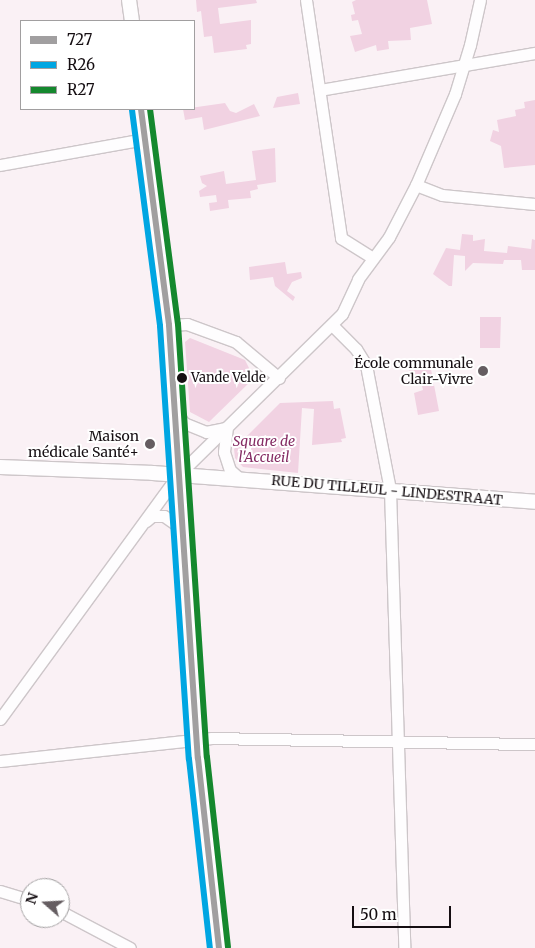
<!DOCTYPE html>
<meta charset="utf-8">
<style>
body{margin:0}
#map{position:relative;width:535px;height:948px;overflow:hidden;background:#faf1f5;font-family:Merriweather,serif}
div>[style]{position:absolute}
.green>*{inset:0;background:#f1d2e2}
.roads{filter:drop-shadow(1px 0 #cdc6c9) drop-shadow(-1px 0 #cdc6c9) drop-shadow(0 1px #cdc6c9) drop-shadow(0 -1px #cdc6c9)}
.minor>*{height:11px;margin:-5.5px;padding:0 5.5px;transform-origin:5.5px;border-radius:5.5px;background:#fefdfe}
.tertiary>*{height:14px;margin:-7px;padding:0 7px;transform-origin:7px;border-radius:7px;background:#fefdfe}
.bus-1>*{height:6px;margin:-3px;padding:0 3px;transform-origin:3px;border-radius:3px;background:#a19fa0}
.bus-2>*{height:6px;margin:-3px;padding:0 3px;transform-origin:3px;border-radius:3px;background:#00a6e2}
.bus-3>*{height:6px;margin:-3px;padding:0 3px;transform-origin:3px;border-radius:3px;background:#15882e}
.dots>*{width:14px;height:14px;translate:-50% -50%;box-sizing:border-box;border:2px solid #fff;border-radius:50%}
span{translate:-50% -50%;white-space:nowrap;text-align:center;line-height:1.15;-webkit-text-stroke:4px #fff;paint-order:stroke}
.bus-label{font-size:13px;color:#150e12}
.left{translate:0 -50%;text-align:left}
.poi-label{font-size:14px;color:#150e12}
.right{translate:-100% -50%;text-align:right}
.park-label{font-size:14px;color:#852c64;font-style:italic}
.street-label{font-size:14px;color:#150e12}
.legend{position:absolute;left:20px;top:20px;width:175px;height:90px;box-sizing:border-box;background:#fff;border:1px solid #a19fa0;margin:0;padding:6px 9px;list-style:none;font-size:15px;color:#150e12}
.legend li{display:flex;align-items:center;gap:10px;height:25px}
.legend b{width:25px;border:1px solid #a19fa0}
.north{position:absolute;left:20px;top:878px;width:50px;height:50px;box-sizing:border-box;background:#fff;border:1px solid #a19fa0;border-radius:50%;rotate:289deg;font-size:14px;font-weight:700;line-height:20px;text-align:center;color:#150e12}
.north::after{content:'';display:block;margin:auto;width:18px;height:22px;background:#655d61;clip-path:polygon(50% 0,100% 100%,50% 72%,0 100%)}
.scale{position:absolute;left:352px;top:906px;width:99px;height:22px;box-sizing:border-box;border:2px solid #150e12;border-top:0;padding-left:6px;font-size:15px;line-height:18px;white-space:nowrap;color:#150e12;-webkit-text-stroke:4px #fff;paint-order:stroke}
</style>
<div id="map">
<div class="green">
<div style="clip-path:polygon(196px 0,256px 0,257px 3px,218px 8px,220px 24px,251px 20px,251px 44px,246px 45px,247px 49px,214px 53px,212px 36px,204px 37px,201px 11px,197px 12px)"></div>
<div style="clip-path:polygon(356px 0,427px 0,432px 24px,410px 28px,411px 40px,388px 41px,389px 49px,377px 51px,376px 45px,355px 52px,350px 36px,362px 34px,358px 20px,352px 21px,351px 15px,355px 14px,352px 2px)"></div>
<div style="clip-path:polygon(298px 93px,300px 104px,273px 108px,277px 97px)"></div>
<div style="clip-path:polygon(535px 100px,535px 165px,504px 168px,501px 146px,490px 141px,493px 130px,499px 132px,497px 120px,516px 116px,515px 110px,525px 108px,524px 102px)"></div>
<div style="clip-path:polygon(225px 103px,230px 111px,236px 113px,254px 104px,260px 116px,204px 130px,202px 117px,185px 120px,183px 109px)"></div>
<div style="clip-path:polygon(275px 148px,276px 182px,257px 185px,258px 189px,250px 191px,251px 198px,228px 200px,229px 208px,210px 211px,209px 203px,217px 202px,216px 195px,200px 197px,199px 191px,207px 186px,202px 183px,200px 176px,224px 171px,226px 184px,256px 180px,252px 151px)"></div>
<div style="clip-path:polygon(462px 234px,473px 235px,473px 241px,485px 239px,484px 251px,507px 253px,508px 246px,531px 249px,532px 239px,535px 240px,535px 270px,522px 270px,521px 260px,504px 260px,503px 264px,473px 263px,465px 271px,465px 256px,454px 255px,452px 286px,449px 286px,433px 274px,446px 248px,460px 250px)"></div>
<div style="clip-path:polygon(285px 262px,287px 274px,301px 272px,302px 278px,292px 282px,287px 291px,295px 297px,293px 301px,275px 286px,273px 277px,250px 280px,249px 267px)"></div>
<div style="clip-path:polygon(480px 317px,501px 317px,500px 348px,480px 348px)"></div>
<div style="clip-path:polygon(190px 338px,245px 360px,254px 378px,209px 422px,190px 412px,185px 342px)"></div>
<div style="clip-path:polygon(430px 364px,439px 411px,418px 415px,414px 393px,423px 390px,420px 378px,411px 380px,409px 369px)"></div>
<div style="clip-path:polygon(333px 401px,334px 409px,340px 408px,346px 438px,341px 439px,342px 442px,312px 445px,314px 409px,302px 408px,298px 473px,243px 467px,235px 458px,234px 449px,280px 403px)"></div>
</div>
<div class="roads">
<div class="minor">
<div style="left:306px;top:0;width:241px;rotate:81.6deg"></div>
<div style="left:341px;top:238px;width:36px;rotate:32deg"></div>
<div style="left:320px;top:90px;width:218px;rotate:-9.8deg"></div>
<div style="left:0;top:165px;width:147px;rotate:-10.2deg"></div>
<div style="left:416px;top:185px;width:28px;rotate:21deg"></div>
<div style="left:442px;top:195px;width:93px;rotate:5.5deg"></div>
<div style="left:169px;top:325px;width:18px;rotate:-3deg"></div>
<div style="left:187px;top:324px;width:52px;rotate:20.2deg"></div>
<div style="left:236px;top:342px;width:56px;rotate:39.9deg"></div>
<div style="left:332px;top:325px;width:34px;rotate:45deg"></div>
<div style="left:356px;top:349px;width:19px;rotate:58deg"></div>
<div style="left:366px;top:365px;width:127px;rotate:79.1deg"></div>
<div style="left:390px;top:490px;width:458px;rotate:88.2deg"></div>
<div style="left:176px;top:413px;width:13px;rotate:51deg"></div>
<div style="left:184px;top:423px;width:24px;rotate:22deg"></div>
<div style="left:206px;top:432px;width:19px;rotate:-12deg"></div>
<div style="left:227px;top:427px;width:25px;rotate:97deg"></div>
<div style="left:224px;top:452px;width:19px;rotate:72deg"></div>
<div style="left:230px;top:470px;width:13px;rotate:42deg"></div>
<div style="left:146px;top:521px;width:8px;rotate:-40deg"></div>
<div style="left:152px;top:516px;width:12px"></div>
<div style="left:164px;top:516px;width:21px;rotate:35deg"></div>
<div style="left:0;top:719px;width:302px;rotate:-53.9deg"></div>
<div style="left:178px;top:475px;width:230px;rotate:-44.5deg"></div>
<div style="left:342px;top:314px;width:38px;rotate:-65deg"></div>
<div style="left:358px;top:279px;width:52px;rotate:-53.6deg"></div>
<div style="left:389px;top:237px;width:59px;rotate:-62.6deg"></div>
<div style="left:416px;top:185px;width:99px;rotate:-66.8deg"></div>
<div style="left:455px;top:94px;width:51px;rotate:-73deg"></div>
<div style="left:470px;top:45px;width:46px;rotate:-77.5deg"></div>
<div style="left:0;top:761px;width:213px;rotate:-6.2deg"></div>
<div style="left:212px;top:738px;width:323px;rotate:1.1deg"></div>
<div style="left:0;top:891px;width:31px;rotate:17deg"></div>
<div style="left:60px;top:911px;width:79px;rotate:27.9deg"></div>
</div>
<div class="tertiary">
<div style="left:129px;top:0;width:21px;rotate:82deg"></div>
<div style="left:141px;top:109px;width:218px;rotate:82.6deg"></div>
<div style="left:169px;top:325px;width:434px;rotate:86.2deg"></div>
<div style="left:198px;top:758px;width:191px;rotate:83.7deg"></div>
<div style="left:0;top:467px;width:153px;rotate:2.2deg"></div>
<div style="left:153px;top:473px;width:383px;rotate:4.3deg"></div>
</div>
</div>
<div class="bus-1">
<div style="left:141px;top:109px;width:218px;rotate:82.6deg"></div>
<div style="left:169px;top:325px;width:434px;rotate:86.2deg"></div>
<div style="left:198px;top:758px;width:191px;rotate:83.7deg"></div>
</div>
<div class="bus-2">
<div style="left:132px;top:110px;width:218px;rotate:82.6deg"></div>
<div style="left:160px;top:326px;width:434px;rotate:86.2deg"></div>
<div style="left:189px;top:759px;width:190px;rotate:83.7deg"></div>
</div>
<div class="bus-3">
<div style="left:150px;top:109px;width:217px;rotate:82.6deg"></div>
<div style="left:178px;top:324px;width:434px;rotate:86.2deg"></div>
<div style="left:207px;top:757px;width:191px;rotate:83.7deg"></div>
</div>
<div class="dots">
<div style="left:483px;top:371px;background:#655d61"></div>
<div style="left:182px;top:378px;background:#150e12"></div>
<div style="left:150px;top:444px;background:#655d61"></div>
</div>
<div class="bus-label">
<span class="left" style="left:191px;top:378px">Vande Velde</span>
</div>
<div class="poi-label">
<span class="right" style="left:473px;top:371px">École communale<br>Clair-Vivre</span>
<span class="right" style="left:139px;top:444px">Maison<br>médicale Santé+</span>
</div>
<div class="park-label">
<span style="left:264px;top:449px">Square de<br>l'Accueil</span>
</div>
<div class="street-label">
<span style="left:387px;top:490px;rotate:5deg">RUE DU TILLEUL - LINDESTRAAT</span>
</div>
<ul class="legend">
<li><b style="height:6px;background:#a19fa0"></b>727</li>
<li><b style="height:6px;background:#00a6e2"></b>R26</li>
<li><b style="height:6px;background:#15882e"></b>R27</li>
</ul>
<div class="north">N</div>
<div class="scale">50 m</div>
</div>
